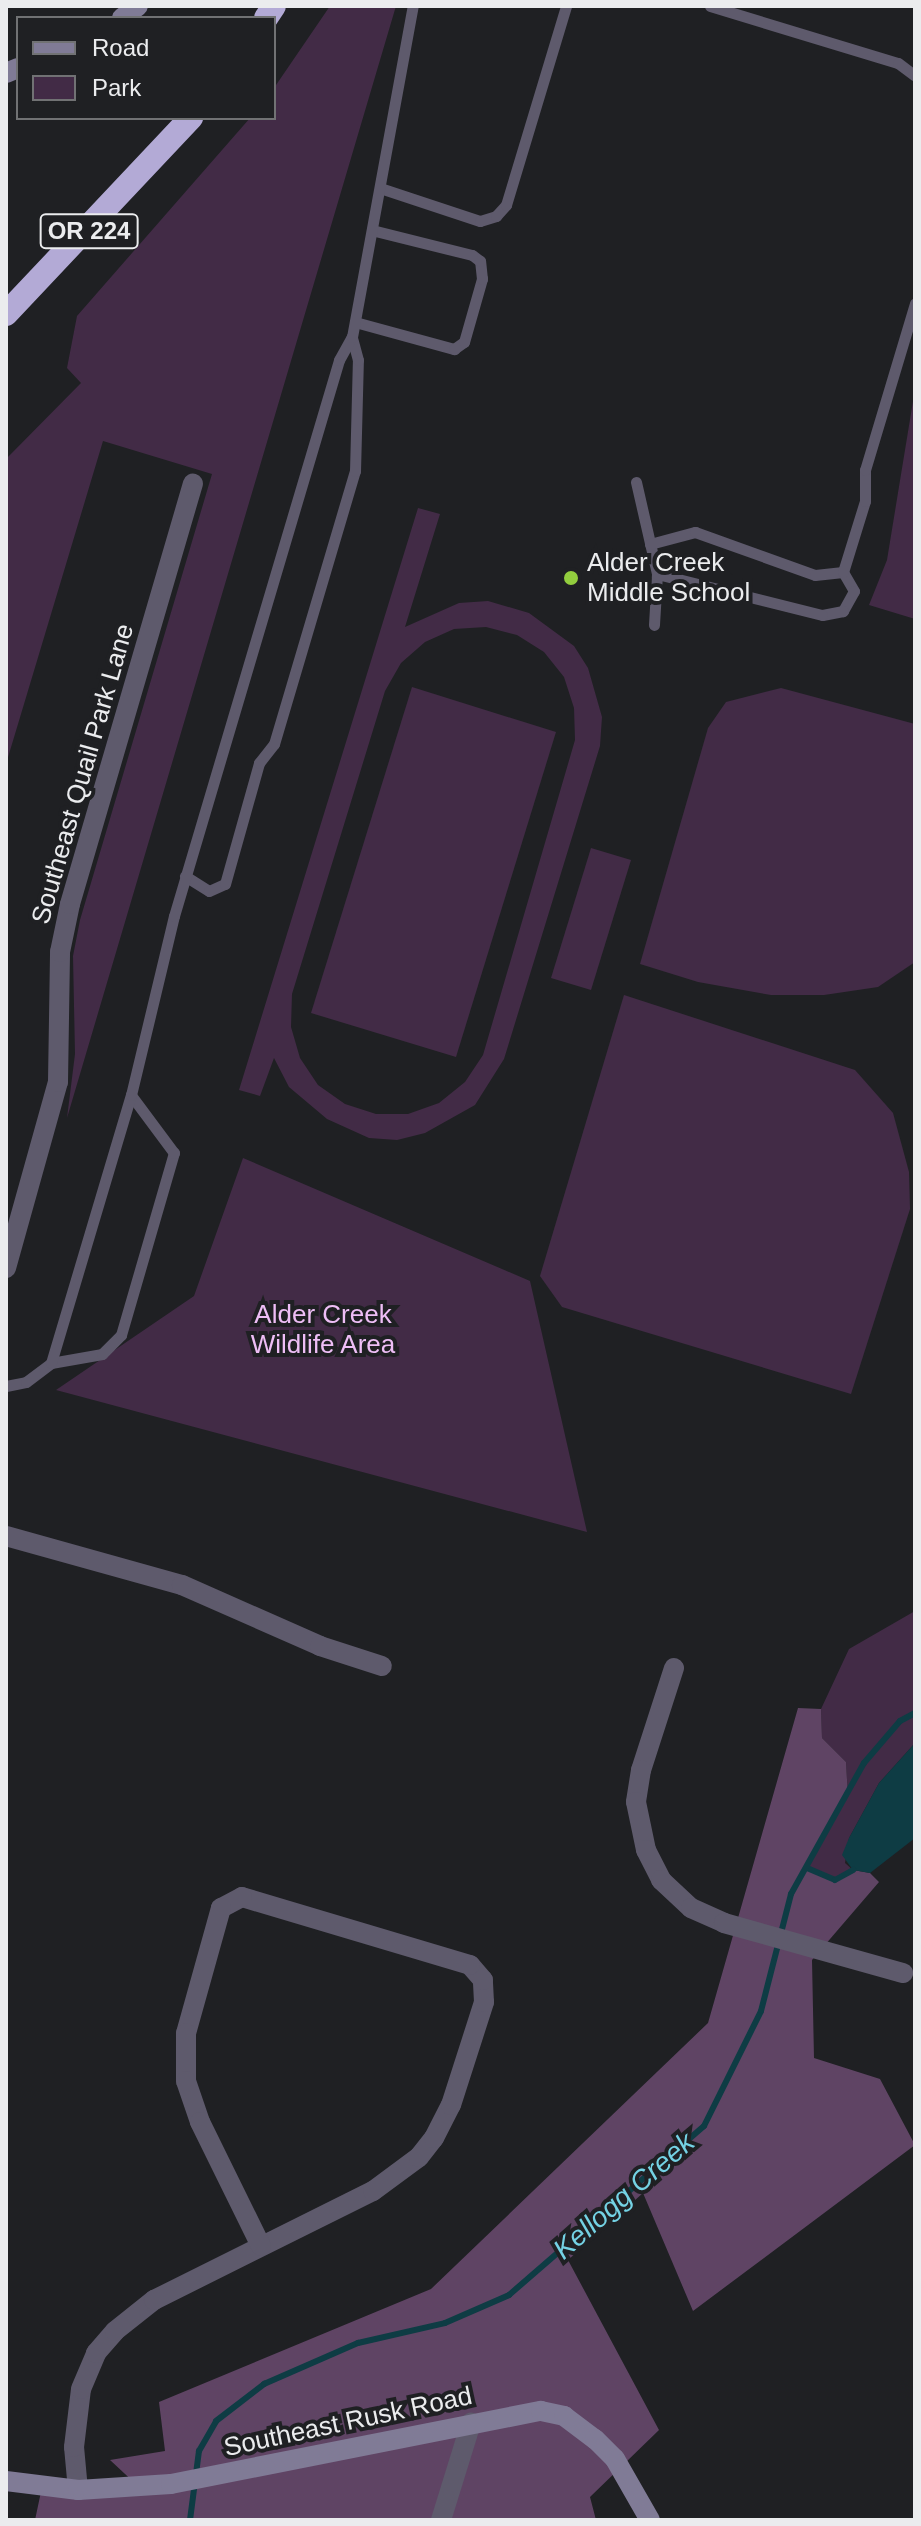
<!DOCTYPE html>
<style>
body{margin:0}
#map{position:relative;width:921px;height:2526px;overflow:hidden;background:#1f2023;font-family:Arial,sans-serif}
div>[style]{position:absolute}
.green>*{inset:0;background:#422b46}
.forest>*{inset:0;background:#5f4464}
.water>*{inset:0;background:#0e3c44}
.stream>*{height:6px;margin:-3px;padding:0 3px;transform-origin:3px;border-radius:3px;background:#0e3c44}
.lane>*{height:11px;margin:-5.5px;padding:0 5.5px;transform-origin:5.5px;border-radius:5.5px;background:#5e5a6c}
.street>*{height:20px;margin:-10px;padding:0 10px;transform-origin:10px;border-radius:10px;background:#5e5a6c}
.secondary>*{height:20px;margin:-10px;padding:0 10px;transform-origin:10px;border-radius:10px;background:#807b96}
.highway>*{height:24px;margin:-12px;padding:0 12px;transform-origin:12px;border-radius:12px;background:#b3aad6}
.dots>*{width:22px;height:22px;translate:-50% -50%;box-sizing:border-box;border:4px solid #1f2023;border-radius:50%}
span{translate:-50% -50%;white-space:nowrap;text-align:center;line-height:1.15;-webkit-text-stroke:8px #1f2023;paint-order:stroke}
.shield-label span{padding:2px 6px;background:#1f2023;border:2px solid;border-radius:6px;-webkit-text-stroke-width:0}
.shield-label{font-size:24px;color:#ebecee;font-weight:700}
.poi-label{font-size:26px;color:#ebecee}
.left{translate:0 -50%;text-align:left}
.street-label{font-size:26px;color:#ebecee}
.park-label{font-size:26px;color:#eebef6}
.water-label{font-size:28px;color:#74d2e4;font-style:italic}
.frame{position:absolute;inset:0;border:8px solid #ebecee;pointer-events:none}
.legend{position:absolute;left:16px;top:16px;width:260px;height:104px;box-sizing:border-box;background:#1f2023;border:2px solid #717274;margin:0;padding:10px 14px;list-style:none;font-size:24px;color:#ebecee}
.legend li{display:flex;align-items:center;gap:16px;height:40px}
.legend b{width:40px;border:2px solid #717274}
</style>
<div id="map">
<div class="green">
<div style="clip-path:polygon(330px 6px,396px 6px,67px 1118px,75px 1054px,73px 956px,80px 920px,212px 474px,103px 441px,6px 764px,6px 459px,81px 383px,67px 368px,77px 316px,250px 118px,274px 118px,274px 88px)"></div>
<div style="clip-path:polygon(915px 389px,915px 619px,869px 605px,887px 560px)"></div>
<div style="clip-path:polygon(evenodd,418px 508px,440px 514px,405px 627px,459px 603px,488px 601px,529px 613px,574px 646px,588px 668px,602px 717px,600px 746px,504px 1059px,475px 1105px,425px 1133px,397px 1140px,369px 1138px,327px 1119px,289px 1087px,274px 1058px,260px 1096px,239px 1090px,418px 508px,486px 627px,517px 635px,544px 652px,564px 677px,574px 708px,575px 740px,483px 1055px,465px 1082px,439px 1103px,408px 1114px,376px 1114px,345px 1104px,318px 1085px,300px 1058px,291px 1027px,292px 994px,385px 691px,401px 663px,425px 642px,454px 629px,486px 627px)"></div>
<div style="clip-path:polygon(412px 687px,556px 732px,456px 1057px,311px 1013px)"></div>
<div style="clip-path:polygon(781px 688px,915px 724px,915px 962px,878px 987px,824px 995px,771px 995px,698px 982px,640px 964px,708px 728px,726px 702px)"></div>
<div style="clip-path:polygon(591px 848px,631px 860px,591px 990px,551px 978px)"></div>
<div style="clip-path:polygon(624px 995px,855px 1070px,893px 1113px,909px 1172px,910px 1209px,851px 1394px,562px 1307px,540px 1276px)"></div>
<div style="clip-path:polygon(243px 1158px,530px 1281px,587px 1532px,56px 1390px,194px 1296px)"></div>
<div style="clip-path:polygon(915px 1611px,915px 1743px,879px 1783px,849px 1838px,845px 1863px,853px 1870px,835px 1880px,824px 1877px,807px 1868px,848px 1797px,846px 1762px,822px 1738px,821px 1709px,849px 1649px)"></div>
</div>
<div class="forest">
<div style="clip-path:polygon(798px 1708px,821px 1709px,822px 1738px,846px 1762px,848px 1797px,808px 1868px,835px 1880px,853px 1870px,870px 1873px,879px 1882px,812px 1960px,814px 2058px,880px 2079px,915px 2145px,693px 2311px,643px 2193px,568px 2260px,659px 2430px,590px 2497px,596px 2520px,35px 2520px,42px 2487px,139px 2487px,110px 2460px,165px 2451px,159px 2402px,431px 2289px,708px 2023px)"></div>
</div>
<div class="water">
<div style="clip-path:polygon(915px 1743px,915px 1838px,870px 1873px,853px 1870px,842px 1855px,849px 1838px,879px 1783px)"></div>
</div>
<div class="stream">
<div style="left:807px;top:1868px;width:30px;rotate:23deg"></div>
<div style="left:835px;top:1880px;width:21px;rotate:-29deg"></div>
<div style="left:190px;top:2520px;width:70px;rotate:-82.6deg"></div>
<div style="left:199px;top:2451px;width:34px;rotate:-60deg"></div>
<div style="left:216px;top:2421px;width:61px;rotate:-37.6deg"></div>
<div style="left:264px;top:2384px;width:103px;rotate:-23.6deg"></div>
<div style="left:358px;top:2343px;width:89px;rotate:-12.9deg"></div>
<div style="left:445px;top:2323px;width:70px;rotate:-23.6deg"></div>
<div style="left:509px;top:2295px;width:258px;rotate:-40.9deg"></div>
<div style="left:704px;top:2126px;width:128px;rotate:-63.6deg"></div>
<div style="left:761px;top:2011px;width:121px;rotate:-75.6deg"></div>
<div style="left:791px;top:1894px;width:150px;rotate:-60.9deg"></div>
<div style="left:864px;top:1763px;width:55px;rotate:-49.4deg"></div>
<div style="left:900px;top:1721px;width:17px;rotate:-28deg"></div>
</div>
<div class="lane">
<div style="left:710px;top:6px;width:196px;rotate:16.9deg"></div>
<div style="left:898px;top:63px;width:21px;rotate:37deg"></div>
<div style="left:380px;top:188px;width:105px;rotate:18.3deg"></div>
<div style="left:480px;top:221px;width:17px;rotate:-17deg"></div>
<div style="left:496px;top:216px;width:15px;rotate:-48deg"></div>
<div style="left:506px;top:205px;width:208px;rotate:-73.2deg"></div>
<div style="left:355px;top:322px;width:103px;rotate:15.3deg"></div>
<div style="left:454px;top:349px;width:12px;rotate:-35deg"></div>
<div style="left:464px;top:342px;width:66px;rotate:-74.1deg"></div>
<div style="left:482px;top:279px;width:18px;rotate:-96deg"></div>
<div style="left:480px;top:261px;width:10px;rotate:-143deg"></div>
<div style="left:472px;top:255px;width:103px;rotate:-166deg"></div>
<div style="left:636px;top:482px;width:94px;rotate:77.1deg"></div>
<div style="left:657px;top:574px;width:51px;rotate:93.4deg"></div>
<div style="left:650px;top:544px;width:47px;rotate:-14.9deg"></div>
<div style="left:695px;top:532px;width:127px;rotate:19.7deg"></div>
<div style="left:815px;top:575px;width:28px;rotate:-6deg"></div>
<div style="left:843px;top:572px;width:22px;rotate:60deg"></div>
<div style="left:854px;top:591px;width:23px;rotate:119deg"></div>
<div style="left:843px;top:611px;width:21px;rotate:169deg"></div>
<div style="left:822px;top:615px;width:170px;rotate:-166deg"></div>
<div style="left:843px;top:572px;width:74px;rotate:-72.8deg"></div>
<div style="left:865px;top:501px;width:31px;rotate:-90deg"></div>
<div style="left:865px;top:470px;width:174px;rotate:-73.3deg"></div>
<div style="left:185px;top:876px;width:28px;rotate:32deg"></div>
<div style="left:209px;top:891px;width:17px;rotate:-24deg"></div>
<div style="left:225px;top:884px;width:126px;rotate:-74.3deg"></div>
<div style="left:259px;top:763px;width:24px;rotate:-52deg"></div>
<div style="left:274px;top:744px;width:285px;rotate:-73.5deg"></div>
<div style="left:355px;top:471px;width:111px;rotate:-88.5deg"></div>
<div style="left:358px;top:360px;width:24px;rotate:-105deg"></div>
<div style="left:51px;top:1363px;width:52px;rotate:-10deg"></div>
<div style="left:102px;top:1354px;width:27px;rotate:-45deg"></div>
<div style="left:121px;top:1335px;width:190px;rotate:-73.8deg"></div>
<div style="left:174px;top:1153px;width:72px;rotate:-126.6deg"></div>
<div style="left:6px;top:1386px;width:20px;rotate:-11deg"></div>
<div style="left:26px;top:1382px;width:31px;rotate:-37deg"></div>
<div style="left:51px;top:1363px;width:280px;rotate:-73.4deg"></div>
<div style="left:131px;top:1095px;width:184px;rotate:-76.5deg"></div>
<div style="left:174px;top:916px;width:580px;rotate:-73.47deg"></div>
<div style="left:339px;top:360px;width:26px;rotate:-61deg"></div>
<div style="left:352px;top:337px;width:337px;rotate:-79.6deg"></div>
</div>
<div class="street">
<div style="left:6px;top:1268px;width:193px;rotate:-74.4deg"></div>
<div style="left:58px;top:1082px;width:130px;rotate:-89.1deg"></div>
<div style="left:60px;top:952px;width:49px;rotate:-78.2deg"></div>
<div style="left:70px;top:904px;width:438px;rotate:-73.7deg"></div>
<div style="left:6px;top:1536px;width:183px;rotate:15.6deg"></div>
<div style="left:182px;top:1585px;width:151px;rotate:23.8deg"></div>
<div style="left:320px;top:1646px;width:65px;rotate:17.9deg"></div>
<div style="left:674px;top:1668px;width:107px;rotate:107.9deg"></div>
<div style="left:641px;top:1770px;width:32px;rotate:99deg"></div>
<div style="left:636px;top:1802px;width:49px;rotate:78.2deg"></div>
<div style="left:646px;top:1850px;width:34px;rotate:63deg"></div>
<div style="left:661px;top:1880px;width:41px;rotate:43deg"></div>
<div style="left:691px;top:1908px;width:36px;rotate:24deg"></div>
<div style="left:724px;top:1923px;width:186px;rotate:15.6deg"></div>
<div style="left:78px;top:2490px;width:43px;rotate:-95.3deg"></div>
<div style="left:74px;top:2447px;width:58px;rotate:-83.1deg"></div>
<div style="left:81px;top:2389px;width:39px;rotate:-67deg"></div>
<div style="left:96px;top:2353px;width:29px;rotate:-49deg"></div>
<div style="left:115px;top:2331px;width:50px;rotate:-38.5deg"></div>
<div style="left:154px;top:2300px;width:245px;rotate:-26.5deg"></div>
<div style="left:373px;top:2191px;width:57px;rotate:-36.5deg"></div>
<div style="left:419px;top:2157px;width:24px;rotate:-52deg"></div>
<div style="left:434px;top:2138px;width:37px;rotate:-63deg"></div>
<div style="left:451px;top:2105px;width:108px;rotate:-72.2deg"></div>
<div style="left:484px;top:2002px;width:22px;rotate:-93deg"></div>
<div style="left:483px;top:1980px;width:20px;rotate:-131deg"></div>
<div style="left:470px;top:1965px;width:238px;rotate:-163.4deg"></div>
<div style="left:242px;top:1897px;width:24px;rotate:152deg"></div>
<div style="left:221px;top:1908px;width:130px;rotate:105.6deg"></div>
<div style="left:186px;top:2033px;width:48px;rotate:90deg"></div>
<div style="left:186px;top:2081px;width:43px;rotate:71.1deg"></div>
<div style="left:200px;top:2122px;width:138px;rotate:63.8deg"></div>
<div style="left:441px;top:2520px;width:102px;rotate:-72.8deg"></div>
</div>
<div class="secondary">
<div style="left:122px;top:18px;width:20px;rotate:-37deg"></div>
<div style="left:6px;top:73px;width:13px;rotate:-23deg"></div>
<div style="left:6px;top:2481px;width:73px;rotate:7.1deg"></div>
<div style="left:78px;top:2490px;width:93px;rotate:-3.7deg"></div>
<div style="left:171px;top:2484px;width:377px;rotate:-11.2deg"></div>
<div style="left:541px;top:2411px;width:24px;rotate:12deg"></div>
<div style="left:564px;top:2416px;width:39px;rotate:37deg"></div>
<div style="left:595px;top:2439px;width:28px;rotate:45deg"></div>
<div style="left:615px;top:2459px;width:70px;rotate:60.2deg"></div>
</div>
<div class="highway">
<div style="left:266px;top:18px;width:14px;rotate:-56deg"></div>
<div style="left:6px;top:314px;width:270px;rotate:-46.7deg"></div>
</div>
<div class="dots">
<div style="left:571px;top:578px;background:#92cd3e"></div>
</div>
<div class="shield-label">
<span style="left:89px;top:231px">OR 224</span>
</div>
<div class="poi-label">
<span class="left" style="left:587px;top:578px">Alder Creek<br>Middle School</span>
</div>
<div class="street-label">
<span style="left:83px;top:774px;rotate:-74deg">Southeast Quail Park Lane</span>
<span style="left:348px;top:2422px;rotate:-12deg">Southeast Rusk Road</span>
</div>
<div class="park-label">
<span style="left:323px;top:1330px">Alder Creek<br>Wildlife Area</span>
</div>
<div class="water-label">
<span style="left:624px;top:2196px;rotate:-41deg">Kellogg Creek</span>
</div>
<div class="frame"></div>
<ul class="legend">
<li><b style="height:10px;background:#807b96"></b>Road</li>
<li><b style="height:22px;background:#422b46"></b>Park</li>
</ul>
</div>
